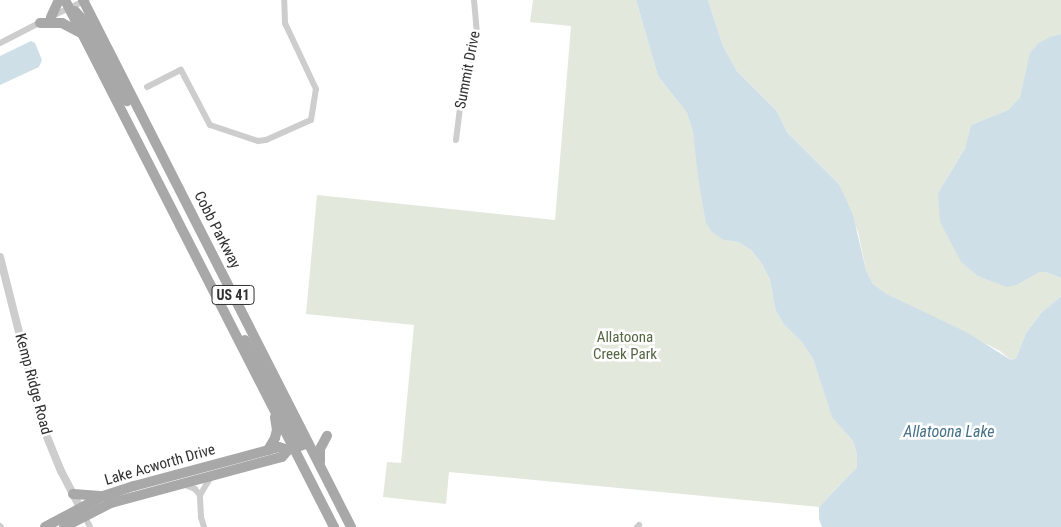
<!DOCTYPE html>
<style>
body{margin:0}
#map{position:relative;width:1061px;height:527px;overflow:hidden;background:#fff;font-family:"Roboto Condensed",sans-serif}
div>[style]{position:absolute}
.green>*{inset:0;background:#e3e8dd}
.water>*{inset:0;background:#cedfe8}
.minor>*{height:6px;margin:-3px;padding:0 3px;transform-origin:3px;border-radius:3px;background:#cdcdcd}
.tertiary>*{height:8px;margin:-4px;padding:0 4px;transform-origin:4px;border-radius:4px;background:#cdcdcd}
.primary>*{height:10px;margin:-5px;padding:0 5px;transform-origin:5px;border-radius:5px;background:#a8a8a8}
span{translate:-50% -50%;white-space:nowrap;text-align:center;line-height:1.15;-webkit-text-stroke:5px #fff;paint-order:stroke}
.shield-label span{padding:1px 4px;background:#fff;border:1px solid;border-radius:4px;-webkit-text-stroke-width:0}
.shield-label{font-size:14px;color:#303030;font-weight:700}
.street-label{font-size:15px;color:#303030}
.park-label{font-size:15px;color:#546642}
.water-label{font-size:16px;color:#477189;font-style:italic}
</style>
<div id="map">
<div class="green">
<div style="clip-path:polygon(533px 0,636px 0,658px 76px,687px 113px,693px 133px,697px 157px,724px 240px,738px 242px,751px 250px,762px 264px,770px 280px,775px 309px,784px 325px,801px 341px,813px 359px,832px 416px,853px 441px,857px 454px,857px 467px,819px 507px,449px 472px,446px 504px,383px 497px,387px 462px,401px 463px,414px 325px,306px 314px,317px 195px,555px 220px,571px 26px,530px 22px)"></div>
<div style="clip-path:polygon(708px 0,1061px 0,1061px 34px,1052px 36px,1028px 66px,1020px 97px,1008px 110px,971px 125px,966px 146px,938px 193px,1017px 285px,1040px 272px,1045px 272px,1061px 278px,1061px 296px,1041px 313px,1026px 333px,1016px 358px,1011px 360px,1000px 351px,887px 294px,873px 284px,866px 270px,858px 232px,839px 184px,787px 132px,777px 111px,737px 71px,723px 46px)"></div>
</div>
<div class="water">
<div style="clip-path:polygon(636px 0,708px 0,723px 46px,737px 71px,777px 111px,787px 132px,839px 184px,853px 215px,866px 270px,873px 284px,887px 294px,968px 333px,1011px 360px,1016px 358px,1026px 333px,1041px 313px,1061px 296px,1061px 527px,822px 527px,819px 519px,819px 507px,857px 467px,857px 454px,853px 441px,832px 417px,813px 359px,801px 341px,784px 325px,775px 309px,770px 280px,762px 264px,751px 250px,738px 242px,724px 240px,712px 232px,706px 223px,699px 184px,693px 133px,687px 113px,658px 76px)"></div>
<div style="clip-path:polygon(1061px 34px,1061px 278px,1045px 272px,1040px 272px,1017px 285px,1007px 287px,978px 276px,961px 262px,940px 222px,938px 193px,965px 148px,971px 125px,1008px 110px,1020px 97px,1030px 53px,1039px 43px,1052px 36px)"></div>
<div style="clip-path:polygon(31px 41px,35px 43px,42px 60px,39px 67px,0 85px,0 56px)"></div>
</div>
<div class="minor">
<div style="left:52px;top:16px;width:38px;rotate:-25deg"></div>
<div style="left:0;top:43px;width:46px;rotate:-27.1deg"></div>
<div style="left:147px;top:87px;width:38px;rotate:-27deg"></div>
<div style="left:181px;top:70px;width:62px;rotate:62.2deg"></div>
<div style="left:210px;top:125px;width:51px;rotate:18.4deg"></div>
<div style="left:258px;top:141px;width:8px;rotate:-7deg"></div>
<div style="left:266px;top:140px;width:49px;rotate:-24deg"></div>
<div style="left:311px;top:120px;width:31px;rotate:-81deg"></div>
<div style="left:316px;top:89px;width:73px;rotate:-115.2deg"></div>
<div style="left:285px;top:23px;width:23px;rotate:-92deg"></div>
<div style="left:456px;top:140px;width:40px;rotate:-82.9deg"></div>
<div style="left:461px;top:100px;width:68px;rotate:-76.4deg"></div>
<div style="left:477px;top:34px;width:34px;rotate:-95deg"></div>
<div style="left:183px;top:484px;width:13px;rotate:23deg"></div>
<div style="left:195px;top:489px;width:8px;rotate:50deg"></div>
<div style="left:84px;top:515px;width:13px;rotate:63deg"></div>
<div style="left:0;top:526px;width:1px;rotate:45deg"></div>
<div style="left:204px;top:527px;width:10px;rotate:-107deg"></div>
<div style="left:201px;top:517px;width:22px;rotate:-93deg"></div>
<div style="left:200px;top:495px;width:21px;rotate:-59deg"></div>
<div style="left:637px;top:527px;width:3px;rotate:-45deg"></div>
</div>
<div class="tertiary">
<div style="left:0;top:257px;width:175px;rotate:75.8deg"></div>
<div style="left:43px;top:427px;width:48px;rotate:67.8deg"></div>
<div style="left:61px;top:471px;width:47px;rotate:62.4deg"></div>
</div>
<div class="primary">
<div style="left:65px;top:0;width:592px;rotate:62.96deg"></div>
<div style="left:83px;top:0;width:591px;rotate:63.04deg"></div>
<div style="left:75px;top:11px;width:13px;rotate:48deg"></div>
<div style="left:84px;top:21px;width:91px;rotate:61.7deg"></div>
<div style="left:51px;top:17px;width:19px;rotate:-65deg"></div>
<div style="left:40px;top:23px;width:22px"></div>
<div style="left:62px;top:23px;width:21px;rotate:28deg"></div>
<div style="left:245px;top:340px;width:119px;rotate:61.9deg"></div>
<div style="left:268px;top:450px;width:14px;rotate:-60deg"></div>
<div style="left:275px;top:438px;width:8px;rotate:-76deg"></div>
<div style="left:277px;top:430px;width:13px;rotate:-99deg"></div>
<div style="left:320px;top:462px;width:13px;rotate:-90deg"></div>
<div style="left:320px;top:449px;width:15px;rotate:-62deg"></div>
<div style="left:73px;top:494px;width:27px;rotate:4deg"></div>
<div style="left:45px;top:527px;width:66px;rotate:-28.1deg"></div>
<div style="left:103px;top:496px;width:33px;rotate:-18deg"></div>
<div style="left:134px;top:486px;width:139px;rotate:-15deg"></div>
<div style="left:268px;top:450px;width:11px;rotate:-15deg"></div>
<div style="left:279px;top:447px;width:9px;rotate:18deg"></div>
<div style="left:64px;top:527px;width:53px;rotate:-27.1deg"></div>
<div style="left:111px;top:503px;width:177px;rotate:-15.1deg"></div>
<div style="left:282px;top:457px;width:9px;rotate:-49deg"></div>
<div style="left:288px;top:450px;width:21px;rotate:-19deg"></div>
</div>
<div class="shield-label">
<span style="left:233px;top:295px">US 41</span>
</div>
<div class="street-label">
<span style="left:468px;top:70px;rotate:-79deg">Summit Drive</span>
<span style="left:217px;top:230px;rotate:63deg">Cobb Parkway</span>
<span style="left:33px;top:384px;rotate:75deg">Kemp Ridge Road</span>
<span style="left:160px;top:465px;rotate:-16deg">Lake Acworth Drive</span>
</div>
<div class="park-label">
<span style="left:625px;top:346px">Allatoona<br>Creek Park</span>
</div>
<div class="water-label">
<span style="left:949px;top:432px">Allatoona Lake</span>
</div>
</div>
